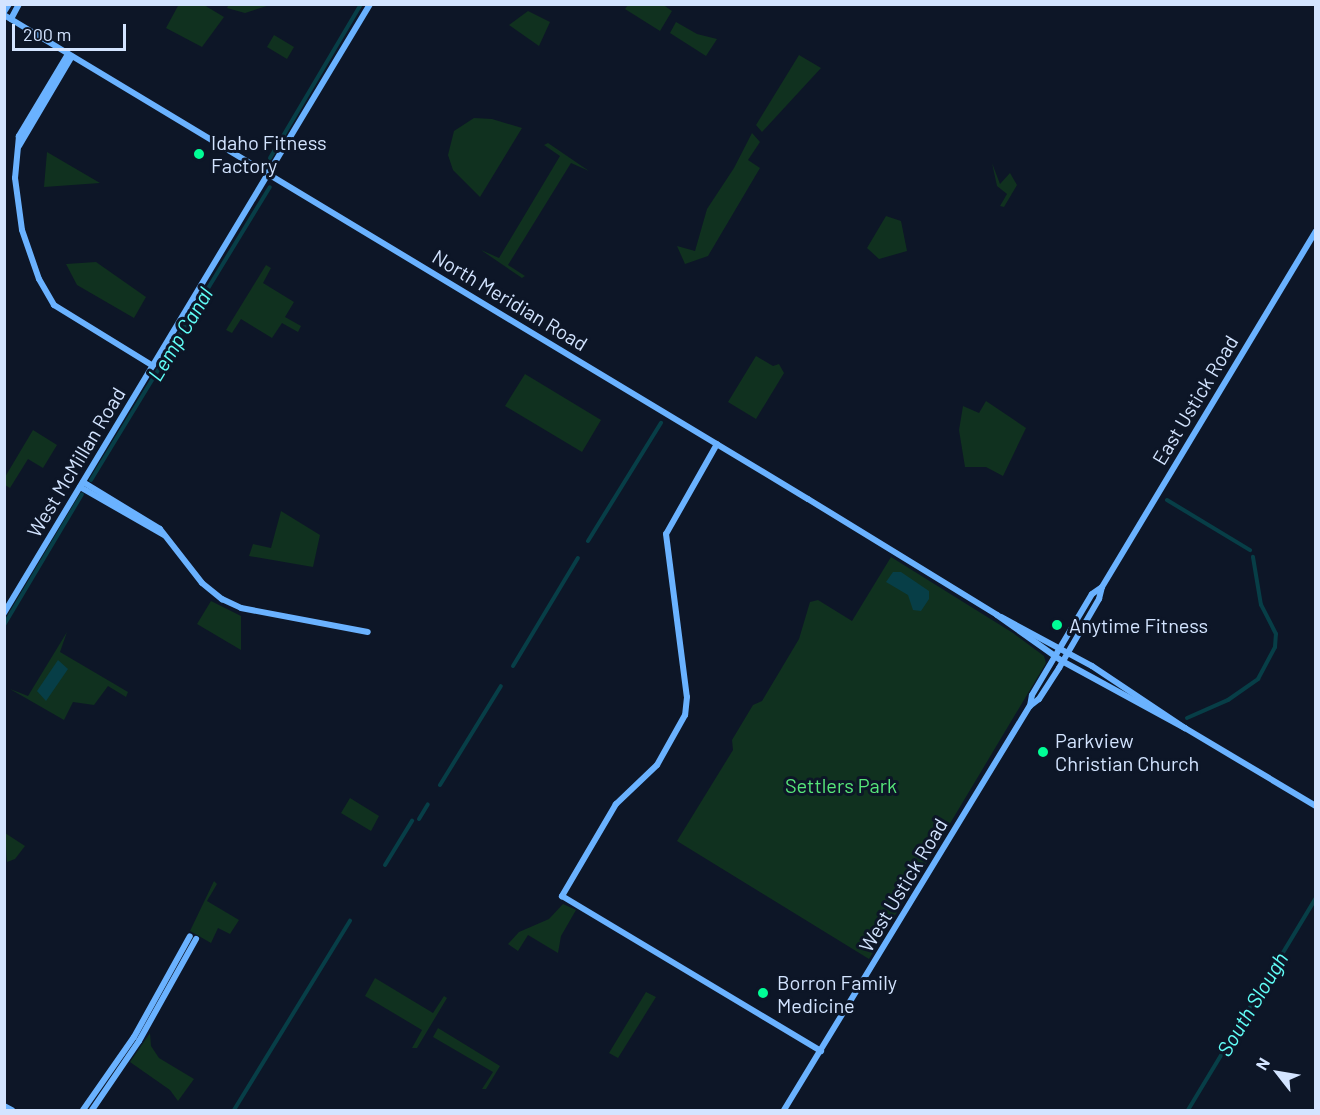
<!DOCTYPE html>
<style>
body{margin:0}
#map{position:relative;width:1320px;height:1115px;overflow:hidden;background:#0d1627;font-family:Barlow,sans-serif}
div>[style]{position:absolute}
.green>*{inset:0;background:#10311f}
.water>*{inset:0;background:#073e47}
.canal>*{height:4px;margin:-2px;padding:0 2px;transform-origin:2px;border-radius:2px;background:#073e47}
.secondary>*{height:6px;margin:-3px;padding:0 3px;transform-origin:3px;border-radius:3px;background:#6ab2ff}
.dots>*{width:16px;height:16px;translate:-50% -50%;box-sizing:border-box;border:3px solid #0d1627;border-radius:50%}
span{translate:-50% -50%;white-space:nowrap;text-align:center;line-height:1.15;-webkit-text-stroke:6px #0d1627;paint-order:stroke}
.poi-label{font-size:20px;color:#d3e4ff}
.left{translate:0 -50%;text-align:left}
.street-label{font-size:20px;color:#d3e4ff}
.park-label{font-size:20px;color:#57e77a}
.water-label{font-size:21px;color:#61fff8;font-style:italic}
.frame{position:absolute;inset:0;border:6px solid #d3e4ff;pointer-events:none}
.north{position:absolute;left:1248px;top:1043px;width:60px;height:60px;-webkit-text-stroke:4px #0d1627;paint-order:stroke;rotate:301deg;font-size:16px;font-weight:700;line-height:24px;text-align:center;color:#d3e4ff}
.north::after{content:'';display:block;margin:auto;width:21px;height:27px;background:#d3e4ff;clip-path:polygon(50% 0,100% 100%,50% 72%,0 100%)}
.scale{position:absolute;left:12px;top:24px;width:114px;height:27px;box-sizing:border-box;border:3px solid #d3e4ff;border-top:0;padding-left:8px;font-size:18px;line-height:21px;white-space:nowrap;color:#d3e4ff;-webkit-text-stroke:4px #0d1627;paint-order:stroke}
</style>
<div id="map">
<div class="green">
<div style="clip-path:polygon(179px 4px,204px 5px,224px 17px,202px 47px,166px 28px)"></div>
<div style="clip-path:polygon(229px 4px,270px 4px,270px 5px,245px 13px,227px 8px)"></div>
<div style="clip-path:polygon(662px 4px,672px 11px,660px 31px,625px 9px,628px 5px)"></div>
<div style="clip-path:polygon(528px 11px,550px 22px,539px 46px,509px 25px)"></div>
<div style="clip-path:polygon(676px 22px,697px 34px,717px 39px,706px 56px,670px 33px)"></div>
<div style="clip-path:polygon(274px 35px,294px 47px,287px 59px,267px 47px)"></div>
<div style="clip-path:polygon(799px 55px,821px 68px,762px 132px,756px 125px)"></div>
<div style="clip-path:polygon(474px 118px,492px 119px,522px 128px,480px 197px,453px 170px,448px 155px,454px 131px)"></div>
<div style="clip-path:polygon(752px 133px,760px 142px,748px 160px,760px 168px,708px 256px,685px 264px,677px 246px,695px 251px,707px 209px,734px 168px)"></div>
<div style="clip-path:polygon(548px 143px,589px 171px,571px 163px,508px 265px,525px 276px,522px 278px,481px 250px,499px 258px,560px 156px,544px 145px)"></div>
<div style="clip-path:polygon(47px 152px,100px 183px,44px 187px)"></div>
<div style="clip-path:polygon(992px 163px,1000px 184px,1010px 173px,1017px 185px,1004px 207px,1000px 206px,1007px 194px,997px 186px)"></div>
<div style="clip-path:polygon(886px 216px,901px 221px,907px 251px,879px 259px,867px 248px)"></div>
<div style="clip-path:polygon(96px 262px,146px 297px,134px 318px,77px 285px,66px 264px)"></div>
<div style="clip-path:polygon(266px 265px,271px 268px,263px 283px,294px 302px,285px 317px,301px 326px,298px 332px,282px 323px,272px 338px,241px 319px,232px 333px,226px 330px)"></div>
<div style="clip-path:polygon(756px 356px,773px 366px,779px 364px,784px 373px,756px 419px,728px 402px)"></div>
<div style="clip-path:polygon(525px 374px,601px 420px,582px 452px,505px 406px)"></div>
<div style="clip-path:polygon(986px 401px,1026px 428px,1003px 476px,986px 467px,965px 467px,959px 430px,963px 406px,979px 413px)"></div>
<div style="clip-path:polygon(33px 430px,57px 445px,43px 468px,28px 459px,10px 488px,5px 485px,5px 477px)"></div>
<div style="clip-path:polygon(281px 511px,320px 535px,313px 567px,249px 556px,253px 544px,271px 548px)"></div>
<div style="clip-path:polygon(891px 557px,1013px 633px,1044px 656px,1046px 663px,869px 959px,677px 841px,733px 750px,732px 740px,753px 705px,762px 701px,799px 639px,810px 602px,818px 600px,852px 621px)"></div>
<div style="clip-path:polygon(211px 601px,241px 616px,241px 650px,197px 624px)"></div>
<div style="clip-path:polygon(67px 632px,60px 652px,128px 692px,126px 697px,108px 686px,94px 705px,73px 702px,64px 720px,10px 689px,28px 696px)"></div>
<div style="clip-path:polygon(350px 798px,379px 816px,371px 831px,341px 813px)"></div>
<div style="clip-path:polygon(5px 833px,25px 846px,15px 859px,7px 862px)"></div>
<div style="clip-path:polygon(214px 881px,217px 884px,207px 901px,239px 920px,230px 934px,218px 928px,211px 943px,190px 931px)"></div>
<div style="clip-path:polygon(563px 904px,576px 910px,561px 936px,558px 953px,528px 935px,518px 951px,508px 944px,519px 932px,549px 919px)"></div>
<div style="clip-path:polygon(375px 978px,433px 1013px,444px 996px,447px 998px,417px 1048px,412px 1048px,422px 1030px,365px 996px)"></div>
<div style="clip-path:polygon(646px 992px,656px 997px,618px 1058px,609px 1053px)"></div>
<div style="clip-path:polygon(438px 1028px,500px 1066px,486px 1089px,482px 1089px,493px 1072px,433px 1037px)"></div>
<div style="clip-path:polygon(150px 1033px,151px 1046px,159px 1058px,194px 1079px,178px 1101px,170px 1090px,130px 1062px)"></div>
</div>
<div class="water">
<div style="clip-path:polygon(893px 572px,901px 572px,929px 591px,929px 599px,921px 611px,913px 610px,908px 595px,886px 582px)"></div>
<div style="clip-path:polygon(58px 660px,68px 669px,46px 701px,37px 691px)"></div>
</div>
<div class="canal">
<div style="left:270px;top:158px;width:179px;rotate:-59.4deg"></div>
<div style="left:91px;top:480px;width:343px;rotate:-58.6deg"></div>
<div style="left:1167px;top:500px;width:97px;rotate:31.1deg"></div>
<div style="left:588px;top:541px;width:139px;rotate:-58.3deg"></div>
<div style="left:4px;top:625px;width:152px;rotate:-59.2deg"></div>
<div style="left:513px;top:666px;width:126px;rotate:-59deg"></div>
<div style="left:1187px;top:718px;width:45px;rotate:-23.7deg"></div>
<div style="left:1228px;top:700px;width:37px;rotate:-35deg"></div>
<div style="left:1258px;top:679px;width:36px;rotate:-62deg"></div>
<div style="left:1275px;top:647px;width:13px;rotate:-86deg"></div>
<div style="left:1276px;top:634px;width:33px;rotate:-117deg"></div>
<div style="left:1261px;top:605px;width:49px;rotate:-99.5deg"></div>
<div style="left:440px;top:785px;width:116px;rotate:-58.4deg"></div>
<div style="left:419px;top:819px;width:17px;rotate:-59deg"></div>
<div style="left:385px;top:865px;width:52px;rotate:-58.5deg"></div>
<div style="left:234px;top:1110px;width:222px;rotate:-58.5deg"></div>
<div style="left:1188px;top:1110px;width:248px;rotate:-58.9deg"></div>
</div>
<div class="secondary">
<div style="left:4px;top:12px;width:9px;rotate:-58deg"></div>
<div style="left:4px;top:15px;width:938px;rotate:31.05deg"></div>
<div style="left:808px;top:499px;width:222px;rotate:31.5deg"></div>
<div style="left:997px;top:615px;width:80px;rotate:35.3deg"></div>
<div style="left:1062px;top:661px;width:140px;rotate:28.6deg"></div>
<div style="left:11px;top:19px;width:17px;rotate:-62deg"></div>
<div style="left:68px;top:54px;width:96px;rotate:120.9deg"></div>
<div style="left:19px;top:136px;width:42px;rotate:95.4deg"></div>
<div style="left:15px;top:178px;width:52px;rotate:82.3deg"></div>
<div style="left:22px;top:230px;width:52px;rotate:70.9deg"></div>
<div style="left:39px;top:279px;width:30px;rotate:60deg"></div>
<div style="left:54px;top:305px;width:116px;rotate:31.6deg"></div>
<div style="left:19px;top:146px;width:104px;rotate:-59.5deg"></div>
<div style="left:717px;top:444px;width:103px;rotate:119.5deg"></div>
<div style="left:666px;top:534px;width:164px;rotate:82.7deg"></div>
<div style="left:687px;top:697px;width:18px;rotate:96deg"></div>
<div style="left:685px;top:715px;width:57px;rotate:119.2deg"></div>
<div style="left:657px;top:765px;width:57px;rotate:136.4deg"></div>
<div style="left:616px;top:804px;width:107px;rotate:120.4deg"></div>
<div style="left:562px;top:896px;width:302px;rotate:30.9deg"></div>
<div style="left:83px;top:482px;width:90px;rotate:31.4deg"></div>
<div style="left:160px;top:529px;width:68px;rotate:52.1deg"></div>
<div style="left:202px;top:583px;width:26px;rotate:39deg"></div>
<div style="left:222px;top:599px;width:21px;rotate:25deg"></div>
<div style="left:241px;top:608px;width:129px;rotate:10.7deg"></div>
<div style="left:80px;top:487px;width:97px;rotate:29.7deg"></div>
<div style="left:4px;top:613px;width:711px;rotate:-58.99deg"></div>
<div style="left:1001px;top:617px;width:103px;rotate:28.3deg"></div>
<div style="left:1092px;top:666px;width:112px;rotate:33.7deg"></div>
<div style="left:1185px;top:728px;width:152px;rotate:30.8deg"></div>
<div style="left:1030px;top:706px;width:11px;rotate:-38deg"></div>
<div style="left:1039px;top:699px;width:37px;rotate:-57deg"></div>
<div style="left:1059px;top:668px;width:80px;rotate:-59.9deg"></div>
<div style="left:1099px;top:599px;width:12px;rotate:-76deg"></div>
<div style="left:1102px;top:587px;width:415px;rotate:-59deg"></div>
<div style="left:4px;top:1106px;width:9px;rotate:27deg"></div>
<div style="left:83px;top:1110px;width:89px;rotate:-55.1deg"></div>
<div style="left:134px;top:1037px;width:115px;rotate:-61deg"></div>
<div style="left:92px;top:1110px;width:83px;rotate:-55.7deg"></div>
<div style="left:139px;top:1041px;width:117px;rotate:-60.8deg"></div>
<div style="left:784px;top:1110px;width:473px;rotate:-58.7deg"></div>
<div style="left:1030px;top:706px;width:11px;rotate:-80deg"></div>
<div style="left:1032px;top:695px;width:117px;rotate:-59.3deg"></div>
<div style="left:1092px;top:594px;width:12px;rotate:-35deg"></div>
</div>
<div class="dots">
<div style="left:199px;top:154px;background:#00fe96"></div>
<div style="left:1057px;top:625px;background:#00fe96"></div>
<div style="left:1043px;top:752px;background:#00fe96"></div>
<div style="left:763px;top:993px;background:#00fe96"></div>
</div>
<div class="poi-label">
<span class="left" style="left:211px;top:154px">Idaho Fitness<br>Factory</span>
<span class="left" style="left:1069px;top:625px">Anytime Fitness</span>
<span class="left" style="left:1055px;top:752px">Parkview<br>Christian Church</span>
<span class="left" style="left:777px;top:994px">Borron Family<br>Medicine</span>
</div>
<div class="street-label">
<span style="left:510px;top:300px;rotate:31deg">North Meridian Road</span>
<span style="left:1195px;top:400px;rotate:-59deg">East Ustick Road</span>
<span style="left:76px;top:462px;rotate:-59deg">West McMillan Road</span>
<span style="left:903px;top:885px;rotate:-59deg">West Ustick Road</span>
</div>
<div class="park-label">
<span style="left:841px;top:785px">Settlers Park</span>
</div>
<div class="water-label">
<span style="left:180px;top:334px;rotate:-59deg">Lemp Canal</span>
<span style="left:1252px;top:1004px;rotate:-59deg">South Slough</span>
</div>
<div class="frame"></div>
<div class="north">N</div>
<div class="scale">200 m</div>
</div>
